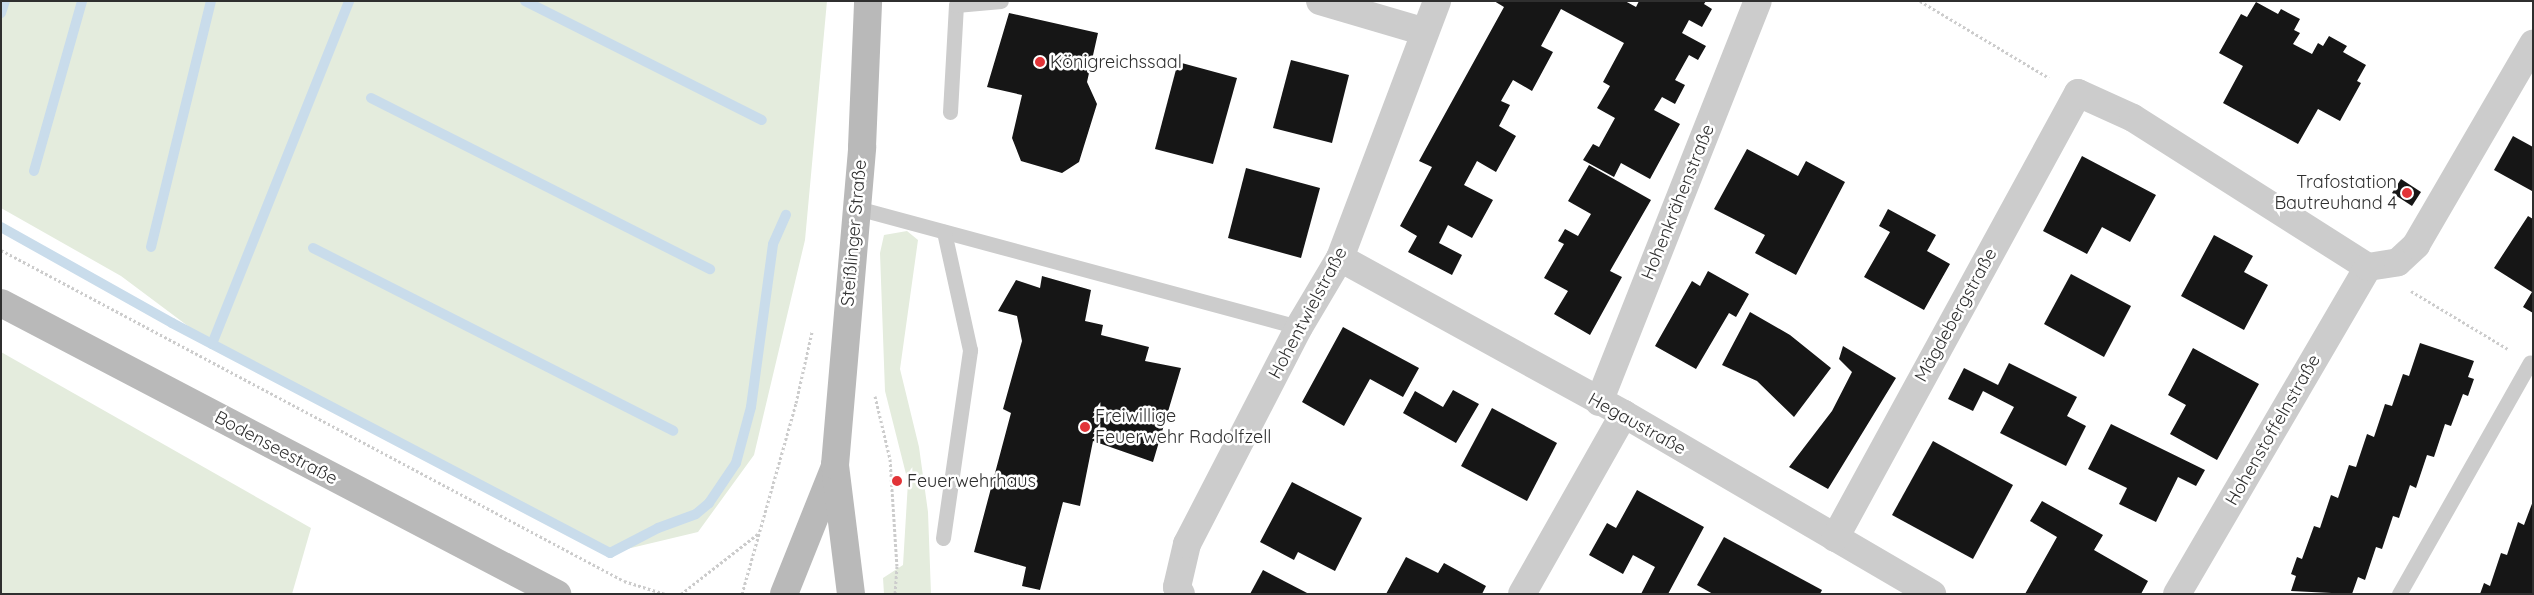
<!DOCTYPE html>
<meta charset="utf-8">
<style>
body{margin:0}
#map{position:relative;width:2534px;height:595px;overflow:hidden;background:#fff;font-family:Quicksand,sans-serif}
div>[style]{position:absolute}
.green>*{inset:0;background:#e4ecdd}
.stream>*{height:10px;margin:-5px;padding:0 5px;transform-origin:5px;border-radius:5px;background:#c9dceb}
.building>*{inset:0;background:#161616}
.path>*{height:3px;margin-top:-1.5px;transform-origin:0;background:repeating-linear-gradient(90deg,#ccc 0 2.5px,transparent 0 5px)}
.lane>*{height:15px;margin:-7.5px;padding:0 7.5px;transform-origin:7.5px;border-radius:7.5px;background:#ccc}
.street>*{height:28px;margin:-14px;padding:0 14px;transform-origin:14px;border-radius:14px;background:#ccc}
.secondary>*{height:28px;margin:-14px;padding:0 14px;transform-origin:14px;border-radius:14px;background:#b9b9b9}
.dots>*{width:14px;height:14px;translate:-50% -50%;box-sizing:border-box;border:2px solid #fff;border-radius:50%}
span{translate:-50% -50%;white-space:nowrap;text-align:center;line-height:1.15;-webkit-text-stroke:5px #fff;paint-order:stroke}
.poi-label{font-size:18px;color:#2f2f2f}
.left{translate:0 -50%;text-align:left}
.right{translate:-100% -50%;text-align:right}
.street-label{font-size:18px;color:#2f2f2f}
.frame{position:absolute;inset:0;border:2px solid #2f2f2f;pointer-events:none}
</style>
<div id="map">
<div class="green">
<div style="clip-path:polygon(1px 1px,827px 1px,805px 240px,754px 455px,698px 532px,610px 553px,212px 344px,121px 276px,1px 208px)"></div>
<div style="clip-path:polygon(907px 231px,918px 240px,900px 369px,919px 447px,928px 512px,931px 594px,884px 594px,883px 578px,903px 565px,908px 482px,885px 391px,880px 253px,884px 235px)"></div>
<div style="clip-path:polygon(1px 352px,311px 528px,292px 594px,1px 594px)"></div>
</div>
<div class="stream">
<div style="left:525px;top:1px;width:265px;rotate:26.7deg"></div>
<div style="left:1px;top:13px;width:13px;rotate:-72deg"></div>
<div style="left:371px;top:98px;width:380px;rotate:26.8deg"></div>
<div style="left:34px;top:171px;width:177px;rotate:-74.2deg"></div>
<div style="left:1px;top:227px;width:196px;rotate:29.3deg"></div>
<div style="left:172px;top:323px;width:495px;rotate:27.7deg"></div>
<div style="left:610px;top:553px;width:54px;rotate:-27.5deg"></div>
<div style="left:658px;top:528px;width:40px;rotate:-20.2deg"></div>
<div style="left:696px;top:514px;width:17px;rotate:-40deg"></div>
<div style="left:709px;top:503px;width:48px;rotate:-56deg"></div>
<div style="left:736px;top:463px;width:58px;rotate:-75deg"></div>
<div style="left:751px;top:407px;width:164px;rotate:-82.3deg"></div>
<div style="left:773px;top:244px;width:32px;rotate:-66deg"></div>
<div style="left:151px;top:247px;width:253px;rotate:-76.3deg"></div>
<div style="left:313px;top:248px;width:404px;rotate:26.9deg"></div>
<div style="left:212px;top:344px;width:369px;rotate:-68.2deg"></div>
</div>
<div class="building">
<div style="clip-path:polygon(1494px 1px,1625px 1px,1636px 7px,1639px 1px,1706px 1px,1704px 4px,1712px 9px,1702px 27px,1689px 20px,1682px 33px,1706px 46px,1698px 60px,1689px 55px,1675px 80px,1685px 85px,1675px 104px,1662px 97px,1654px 110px,1680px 124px,1650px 179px,1621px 163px,1614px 177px,1583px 160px,1593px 144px,1599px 147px,1615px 118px,1597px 108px,1610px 86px,1603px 82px,1624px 43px,1561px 9px,1541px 46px,1553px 52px,1532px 91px,1513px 80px,1501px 101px,1510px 105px,1499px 126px,1516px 136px,1496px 172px,1477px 161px,1464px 185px,1493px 200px,1472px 238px,1448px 225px,1439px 243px,1462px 255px,1452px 275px,1408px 252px,1417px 236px,1400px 226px,1432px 167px,1419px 161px,1504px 7px)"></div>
<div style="clip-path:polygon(2256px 2px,2278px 14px,2281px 9px,2300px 19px,2294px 30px,2300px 33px,2293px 44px,2312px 54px,2318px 43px,2323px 46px,2329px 36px,2347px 46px,2343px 52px,2366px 65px,2357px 81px,2361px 83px,2340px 121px,2318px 109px,2298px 144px,2223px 103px,2243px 66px,2219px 53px,2241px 14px,2247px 17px)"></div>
<div style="clip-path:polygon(1009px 13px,1098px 33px,1087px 82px,1097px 104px,1079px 162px,1062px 173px,1021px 161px,1012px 138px,1022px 95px,987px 87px)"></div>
<div style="clip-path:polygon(1291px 60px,1349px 75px,1332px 143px,1273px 128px)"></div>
<div style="clip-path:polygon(1178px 62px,1237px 78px,1213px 164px,1155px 149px)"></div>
<div style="clip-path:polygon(2513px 136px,2533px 147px,2532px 191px,2494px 170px)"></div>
<div style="clip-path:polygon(1747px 149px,1798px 176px,1806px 161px,1845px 182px,1796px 275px,1755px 253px,1765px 235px,1714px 209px)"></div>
<div style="clip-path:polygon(2082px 156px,2156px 195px,2130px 242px,2102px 227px,2087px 254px,2043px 231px)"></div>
<div style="clip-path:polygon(1589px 165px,1651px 200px,1610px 271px,1622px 277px,1590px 335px,1554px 314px,1568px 291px,1544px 278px,1564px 244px,1558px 241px,1565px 229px,1578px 236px,1591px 214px,1568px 201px)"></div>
<div style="clip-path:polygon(1246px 168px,1320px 188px,1301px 258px,1228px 238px)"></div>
<div style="clip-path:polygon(2401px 179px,2421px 192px,2412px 206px,2392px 193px)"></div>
<div style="clip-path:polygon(1888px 209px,1936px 235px,1927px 251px,1950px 264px,1924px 310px,1864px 277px,1890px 232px,1879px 226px)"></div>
<div style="clip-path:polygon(2528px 216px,2533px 219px,2533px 313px,2523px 307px,2532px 292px,2494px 268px)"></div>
<div style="clip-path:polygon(2214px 235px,2253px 256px,2244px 272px,2268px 285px,2244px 330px,2181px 296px)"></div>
<div style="clip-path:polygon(1708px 271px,1749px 294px,1736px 317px,1729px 313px,1696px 369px,1655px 346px,1692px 281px,1700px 286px)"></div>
<div style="clip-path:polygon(2071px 274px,2131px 306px,2104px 357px,2044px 324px)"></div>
<div style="clip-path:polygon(1042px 276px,1091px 290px,1085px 321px,1103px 325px,1101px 335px,1149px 347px,1145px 361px,1181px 368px,1153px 462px,1093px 441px,1080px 506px,1063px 502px,1040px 590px,1022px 586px,1026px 567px,974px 552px,1011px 413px,1003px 409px,1022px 341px,1017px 316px,998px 311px,1016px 280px,1040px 288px)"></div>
<div style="clip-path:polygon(1750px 312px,1790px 335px,1831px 368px,1794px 417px,1757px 381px,1722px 365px)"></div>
<div style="clip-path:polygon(1343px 327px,1419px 368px,1403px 397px,1370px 379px,1344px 426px,1302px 402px)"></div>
<div style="clip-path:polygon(2420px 343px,2474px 361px,2468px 377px,2474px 379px,2468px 396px,2463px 394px,2451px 426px,2445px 424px,2434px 457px,2427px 455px,2416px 488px,2410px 485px,2399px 518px,2393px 516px,2382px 549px,2376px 547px,2365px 580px,2358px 577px,2352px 594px,2291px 591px,2296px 576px,2291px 574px,2297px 557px,2302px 559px,2314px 526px,2320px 528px,2331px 495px,2338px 498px,2349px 465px,2356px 467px,2367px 434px,2374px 437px,2385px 404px,2392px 406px,2403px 374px,2409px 376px)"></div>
<div style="clip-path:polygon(1843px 346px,1896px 378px,1828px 489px,1789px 467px,1832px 411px,1852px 372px,1839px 359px)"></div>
<div style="clip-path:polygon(2193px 348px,2259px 384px,2217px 460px,2170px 434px,2186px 405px,2168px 395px)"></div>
<div style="clip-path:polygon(2009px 363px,2077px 397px,2067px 416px,2086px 426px,2066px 466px,2000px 433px,2014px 407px,1983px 391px,1973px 411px,1948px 399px,1964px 368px,1998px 385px)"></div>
<div style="clip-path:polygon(1453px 390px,1479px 404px,1456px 443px,1403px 413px,1415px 391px,1443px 407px)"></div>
<div style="clip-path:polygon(1492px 408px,1557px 443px,1527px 501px,1461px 466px)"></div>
<div style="clip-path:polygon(2111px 424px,2205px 470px,2196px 486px,2178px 477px,2156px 522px,2119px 504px,2127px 488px,2088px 469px)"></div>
<div style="clip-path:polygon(1933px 441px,2013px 485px,1973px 559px,1892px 515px)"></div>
<div style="clip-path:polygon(1292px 482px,1362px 518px,1335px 571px,1298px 552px,1294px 560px,1260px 542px)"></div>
<div style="clip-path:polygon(1637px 490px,1704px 527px,1668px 594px,1641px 594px,1655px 567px,1633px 555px,1623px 574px,1589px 555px,1607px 523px,1616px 528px)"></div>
<div style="clip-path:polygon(2042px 501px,2103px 535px,2094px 550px,2148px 581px,2141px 594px,2025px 594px,2057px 537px,2030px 521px)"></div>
<div style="clip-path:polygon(2533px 501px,2533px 594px,2480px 594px,2484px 583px,2490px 586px,2501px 553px,2507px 555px,2518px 522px,2524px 525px)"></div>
<div style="clip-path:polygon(1724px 537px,1822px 590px,1820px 594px,1713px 594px,1697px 585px)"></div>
<div style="clip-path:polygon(1406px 557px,1438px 573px,1444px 563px,1486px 586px,1482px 594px,1386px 594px)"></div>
<div style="clip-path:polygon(1263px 570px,1309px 594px,1250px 594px)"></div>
</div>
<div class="path">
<div style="left:1920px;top:1px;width:150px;rotate:30.8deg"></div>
<div style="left:1px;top:250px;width:705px;rotate:27.98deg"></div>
<div style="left:624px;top:581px;width:43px;rotate:17.6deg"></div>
<div style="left:2411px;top:291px;width:113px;rotate:30.9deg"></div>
<div style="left:875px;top:396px;width:65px;rotate:76.6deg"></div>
<div style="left:890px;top:459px;width:107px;rotate:86.3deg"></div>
<div style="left:897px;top:566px;width:28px;rotate:94deg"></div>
<div style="left:681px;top:594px;width:99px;rotate:-38deg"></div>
<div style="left:742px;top:594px;width:198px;rotate:-74.2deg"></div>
<div style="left:796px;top:403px;width:73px;rotate:-77.3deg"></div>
</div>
<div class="lane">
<div style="left:950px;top:112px;width:107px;rotate:-86.8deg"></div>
<div style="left:956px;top:5px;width:45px;rotate:-5.1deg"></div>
<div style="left:857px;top:208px;width:458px;rotate:15.1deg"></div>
<div style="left:943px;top:538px;width:190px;rotate:-81.8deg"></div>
<div style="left:970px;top:350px;width:121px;rotate:-102.4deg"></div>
<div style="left:2399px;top:594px;width:266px;rotate:-60.5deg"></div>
</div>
<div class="street">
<div style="left:1320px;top:1px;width:109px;rotate:16.4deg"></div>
<div style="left:1340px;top:258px;width:324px;rotate:28.8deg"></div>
<div style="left:1624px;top:414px;width:357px;rotate:30.3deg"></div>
<div style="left:1599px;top:402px;width:431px;rotate:-68.4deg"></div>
<div style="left:1835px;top:538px;width:507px;rotate:-61.36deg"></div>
<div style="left:2078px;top:93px;width:60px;rotate:24.4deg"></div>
<div style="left:2133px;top:118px;width:278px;rotate:32.4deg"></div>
<div style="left:1181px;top:594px;width:8px;rotate:-120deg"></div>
<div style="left:1177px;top:587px;width:44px;rotate:-76.9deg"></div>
<div style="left:1187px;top:544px;width:244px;rotate:-62.7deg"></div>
<div style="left:1299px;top:327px;width:80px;rotate:-59.3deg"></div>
<div style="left:1340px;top:258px;width:275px;rotate:-69.3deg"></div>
<div style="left:1522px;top:594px;width:207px;rotate:-60.5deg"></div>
<div style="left:2177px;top:594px;width:379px;rotate:-59.7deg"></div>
<div style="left:2368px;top:267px;width:30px;rotate:-9deg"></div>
<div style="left:2398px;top:262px;width:25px;rotate:-43deg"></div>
<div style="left:2416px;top:245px;width:233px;rotate:-59.8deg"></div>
</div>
<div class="secondary">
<div style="left:1px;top:303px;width:628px;rotate:27.63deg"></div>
<div style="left:784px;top:594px;width:135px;rotate:-68.2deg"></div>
<div style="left:851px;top:594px;width:130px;rotate:-97.1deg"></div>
<div style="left:835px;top:465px;width:319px;rotate:-85.1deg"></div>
<div style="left:862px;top:147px;width:146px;rotate:-87.6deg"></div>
</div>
<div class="dots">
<div style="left:1040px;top:62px;background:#e23438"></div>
<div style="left:2407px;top:193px;background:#e23438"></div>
<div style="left:1085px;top:427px;background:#e23438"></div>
<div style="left:897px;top:481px;background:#e23438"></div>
</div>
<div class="poi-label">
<span class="left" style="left:1050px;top:62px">Königreichssaal</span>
<span class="right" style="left:2397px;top:193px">Trafostation<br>Bautreuhand 4</span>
<span class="left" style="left:1095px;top:427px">Freiwillige<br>Feuerwehr Radolfzell</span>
<span class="left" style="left:907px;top:481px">Feuerwehrhaus</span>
</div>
<div class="street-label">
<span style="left:1678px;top:202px;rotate:-68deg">Hohenkrähenstraße</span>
<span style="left:854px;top:233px;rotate:-85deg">Steißlinger Straße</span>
<span style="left:1308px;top:313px;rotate:-62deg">Hohentwielstraße</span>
<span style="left:1956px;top:315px;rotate:-61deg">Mägdebergstraße</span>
<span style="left:1637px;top:424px;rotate:29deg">Hegaustraße</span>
<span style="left:2273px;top:430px;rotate:-60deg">Hohenstoffelnstraße</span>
<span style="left:276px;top:448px;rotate:28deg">Bodenseestraße</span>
</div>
<div class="frame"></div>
</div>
